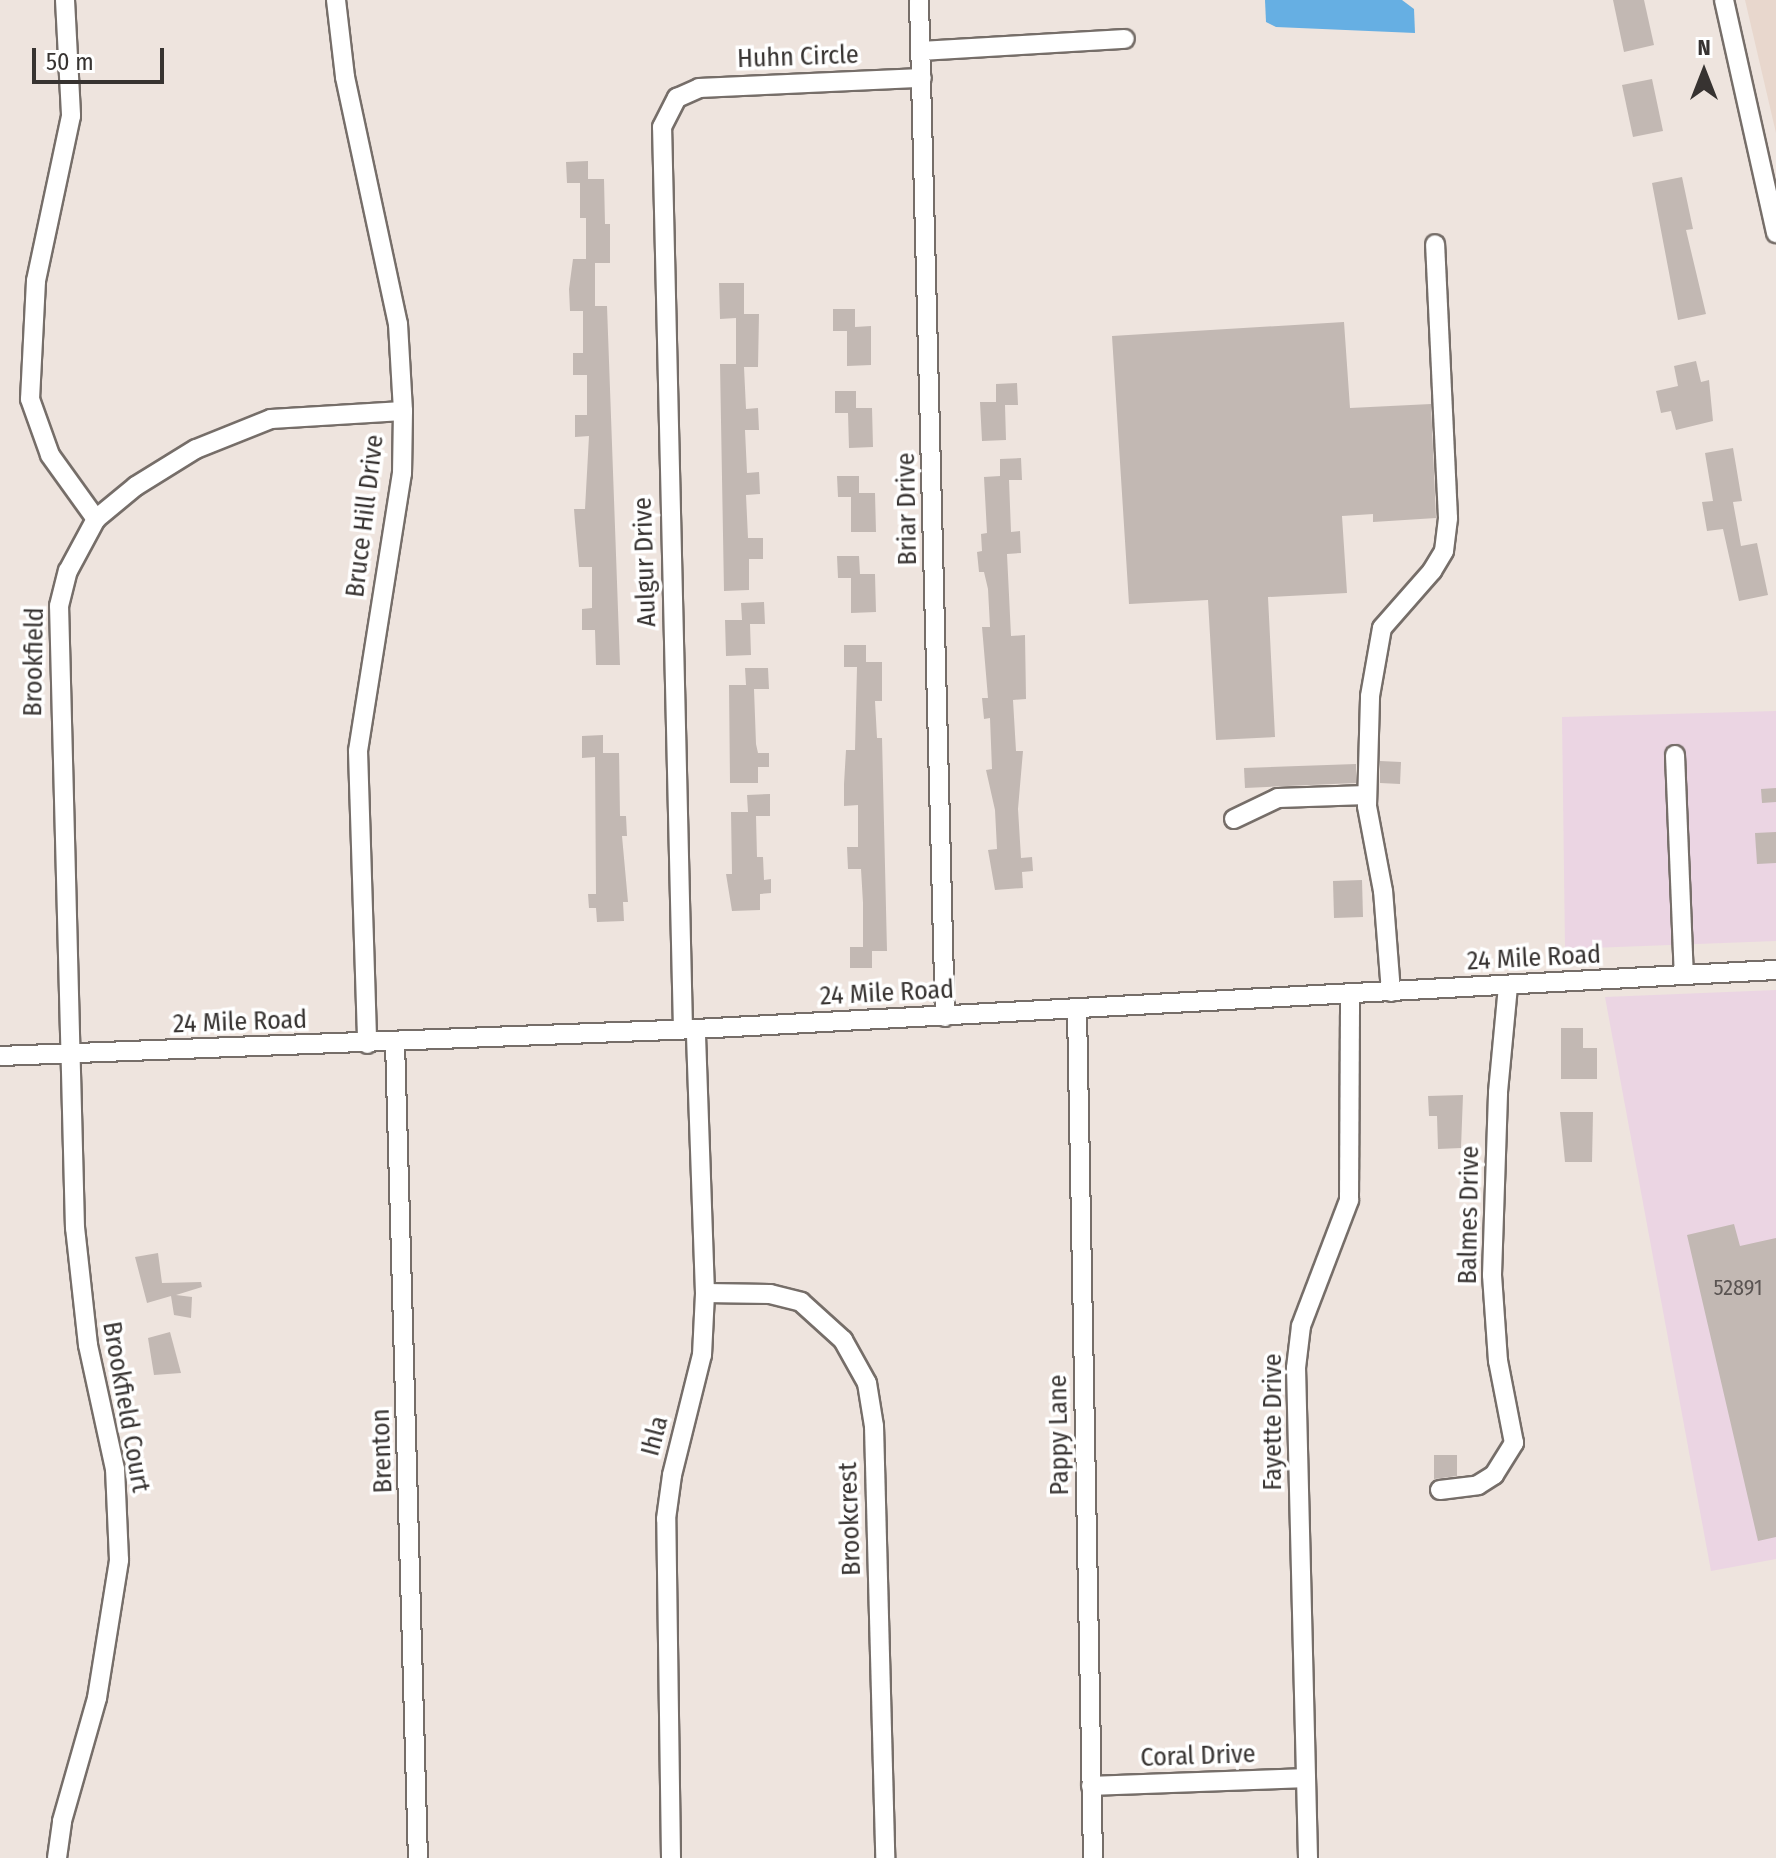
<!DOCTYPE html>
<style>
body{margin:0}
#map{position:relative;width:1776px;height:1858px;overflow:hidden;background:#eee4de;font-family:"Fira Sans Condensed",sans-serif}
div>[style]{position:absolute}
.commercial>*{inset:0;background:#ebd5e3}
.built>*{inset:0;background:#e8d7cd}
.water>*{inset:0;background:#66afe3}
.building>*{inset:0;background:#c2b8b3}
.roads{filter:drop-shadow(2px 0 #766e69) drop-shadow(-2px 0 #766e69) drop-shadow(0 2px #766e69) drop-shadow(0 -2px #766e69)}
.minor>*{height:18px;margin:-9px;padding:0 9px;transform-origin:9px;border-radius:9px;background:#fff}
span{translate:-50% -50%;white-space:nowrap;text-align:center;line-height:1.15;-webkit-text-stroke:7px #fff;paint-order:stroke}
.number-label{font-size:22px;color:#5a5452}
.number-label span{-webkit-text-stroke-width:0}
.street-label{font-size:26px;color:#373331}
.north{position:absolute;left:1664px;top:32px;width:80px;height:80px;-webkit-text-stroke:6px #fff;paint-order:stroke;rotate:0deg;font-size:22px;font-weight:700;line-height:32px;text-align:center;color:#373331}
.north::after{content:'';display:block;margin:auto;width:28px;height:36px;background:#373331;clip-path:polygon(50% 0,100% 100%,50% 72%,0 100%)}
.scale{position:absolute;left:32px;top:48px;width:132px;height:36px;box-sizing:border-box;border:4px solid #373331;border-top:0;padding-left:10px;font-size:24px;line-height:28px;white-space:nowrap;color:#373331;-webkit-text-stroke:6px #fff;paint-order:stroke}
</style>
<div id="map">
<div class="commercial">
<div style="clip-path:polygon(1776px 711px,1776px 941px,1565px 949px,1562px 717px)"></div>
<div style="clip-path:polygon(1776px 990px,1776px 1559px,1711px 1571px,1605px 997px)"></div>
</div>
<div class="built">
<div style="clip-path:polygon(1745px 0,1776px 0,1776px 133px)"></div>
</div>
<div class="water">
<div style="clip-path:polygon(1265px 0,1402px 0,1414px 9px,1415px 33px,1276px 27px,1266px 22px)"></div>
</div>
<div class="building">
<div style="clip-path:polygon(1613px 0,1644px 0,1654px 45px,1624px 52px)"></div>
<div style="clip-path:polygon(1652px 79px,1663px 131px,1633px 137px,1622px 85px)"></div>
<div style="clip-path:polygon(588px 161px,588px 179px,604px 179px,605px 224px,610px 224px,610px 263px,595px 263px,595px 306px,607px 306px,620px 665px,596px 665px,595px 630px,582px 630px,582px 609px,592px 608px,592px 567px,579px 567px,575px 522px,574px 509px,585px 509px,589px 436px,575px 437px,575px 415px,587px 415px,587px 375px,573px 375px,573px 353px,583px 353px,583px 311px,570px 311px,569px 289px,573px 259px,586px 259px,586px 218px,580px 218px,580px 183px,567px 183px,566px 162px)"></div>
<div style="clip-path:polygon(1682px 177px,1693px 229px,1686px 230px,1706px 314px,1678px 320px,1652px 183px)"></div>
<div style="clip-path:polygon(719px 283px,744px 283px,744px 314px,759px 314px,758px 367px,744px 367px,746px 409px,758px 408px,759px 430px,745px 430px,747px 473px,759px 472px,760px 494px,746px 495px,748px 538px,763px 538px,763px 559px,749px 559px,749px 590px,724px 591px,720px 364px,736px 364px,736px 318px,720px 319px)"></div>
<div style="clip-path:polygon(833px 309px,855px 309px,855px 327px,871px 326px,871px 365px,847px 366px,847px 331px,833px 331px)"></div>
<div style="clip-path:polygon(1344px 322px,1350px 408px,1431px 404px,1436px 518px,1373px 522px,1373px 514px,1342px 516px,1347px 593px,1268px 597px,1275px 737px,1216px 740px,1208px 600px,1129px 604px,1112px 336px)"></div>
<div style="clip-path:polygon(1696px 361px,1701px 382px,1709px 380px,1713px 421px,1676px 430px,1671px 411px,1661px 413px,1656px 391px,1678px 386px,1674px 366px)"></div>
<div style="clip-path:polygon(1017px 383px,1018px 405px,1005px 405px,1006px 440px,982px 441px,980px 402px,996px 402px,996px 384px)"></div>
<div style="clip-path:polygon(835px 391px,856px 391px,856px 408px,872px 408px,873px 447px,849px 448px,848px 413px,835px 413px)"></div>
<div style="clip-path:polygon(1733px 448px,1742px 501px,1733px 502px,1741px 546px,1757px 543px,1768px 595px,1739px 601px,1723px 529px,1707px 531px,1702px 502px,1713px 501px,1705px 453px)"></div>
<div style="clip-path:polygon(1021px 458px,1022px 480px,1009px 480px,1011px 532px,1020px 531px,1021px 553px,1007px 554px,1011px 636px,1025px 635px,1026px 699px,1013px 700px,1016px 751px,1023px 751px,1018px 809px,1021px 858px,1032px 857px,1033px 871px,1022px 872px,1023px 888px,995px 890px,988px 850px,997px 849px,995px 810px,986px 770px,992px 769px,990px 718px,984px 719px,982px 698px,988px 698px,982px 627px,990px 627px,988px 589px,984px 572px,979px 572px,977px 552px,982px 551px,981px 534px,987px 533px,984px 477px,1000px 476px,1000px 459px)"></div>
<div style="clip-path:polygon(837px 476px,859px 476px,859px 493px,875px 493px,876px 532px,851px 532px,851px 497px,838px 497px)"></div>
<div style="clip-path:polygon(837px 556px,859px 556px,860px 574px,875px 574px,876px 612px,851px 613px,851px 578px,838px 578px)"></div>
<div style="clip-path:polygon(764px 602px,765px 624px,750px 624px,751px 655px,726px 656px,725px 620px,742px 620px,741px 603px)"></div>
<div style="clip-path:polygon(844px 645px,866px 645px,866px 662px,882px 662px,882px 701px,875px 701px,877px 738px,882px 738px,887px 951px,872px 951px,872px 968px,850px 968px,850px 947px,863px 947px,863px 903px,861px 869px,848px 869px,847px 847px,858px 847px,858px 805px,844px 806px,844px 784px,846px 750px,855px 750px,857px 667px,844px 667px)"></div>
<div style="clip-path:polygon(745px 668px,768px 668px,769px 689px,754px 689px,756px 744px,758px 753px,769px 753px,769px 767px,758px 767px,758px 783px,730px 783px,729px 685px,746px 685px)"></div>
<div style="clip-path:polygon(603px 735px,603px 753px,619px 753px,620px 816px,626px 816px,627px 836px,622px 836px,628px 902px,623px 902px,624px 921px,597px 922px,596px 908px,589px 908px,588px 894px,596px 894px,595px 757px,582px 758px,582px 736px)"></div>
<div style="clip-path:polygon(1380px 761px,1401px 762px,1400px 784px,1380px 783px)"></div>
<div style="clip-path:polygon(1356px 764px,1356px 783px,1245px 788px,1244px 768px)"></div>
<div style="clip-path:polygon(1776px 788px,1776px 802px,1762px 803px,1761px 789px)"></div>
<div style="clip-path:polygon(770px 794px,770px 816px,756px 816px,757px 857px,763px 857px,764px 880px,771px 879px,771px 893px,760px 894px,760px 910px,732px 911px,726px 874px,732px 874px,731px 812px,748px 812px,747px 795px)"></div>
<div style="clip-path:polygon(1776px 832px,1776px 863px,1757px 864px,1755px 833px)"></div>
<div style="clip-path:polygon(1362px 880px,1363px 917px,1334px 918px,1333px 881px)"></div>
<div style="clip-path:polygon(1561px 1028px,1583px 1028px,1583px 1048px,1597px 1048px,1597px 1079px,1561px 1079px)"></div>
<div style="clip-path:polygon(1463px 1095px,1461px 1148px,1438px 1149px,1437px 1116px,1429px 1116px,1428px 1096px)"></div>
<div style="clip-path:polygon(1560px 1112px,1593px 1112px,1592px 1162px,1565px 1162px)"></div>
<div style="clip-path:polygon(1734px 1224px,1740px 1246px,1776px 1238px,1776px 1537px,1758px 1541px,1687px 1235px)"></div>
<div style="clip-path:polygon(158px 1253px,162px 1283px,201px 1282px,202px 1287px,176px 1295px,192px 1297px,191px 1318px,174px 1315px,171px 1296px,147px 1303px,135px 1257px)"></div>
<div style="clip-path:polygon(170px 1332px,181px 1373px,154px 1375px,148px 1338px)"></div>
<div style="clip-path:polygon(1434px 1455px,1457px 1455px,1457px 1476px,1434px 1479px)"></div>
</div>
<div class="roads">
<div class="minor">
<div style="left:65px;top:0;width:116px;rotate:87deg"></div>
<div style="left:71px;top:116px;width:169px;rotate:102deg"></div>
<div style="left:36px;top:281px;width:118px;rotate:92.9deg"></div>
<div style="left:30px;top:399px;width:59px;rotate:70.3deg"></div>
<div style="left:50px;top:455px;width:79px;rotate:54.3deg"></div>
<div style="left:336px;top:0;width:78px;rotate:83.3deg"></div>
<div style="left:345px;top:77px;width:253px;rotate:77.9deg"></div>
<div style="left:398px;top:324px;width:87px;rotate:86.7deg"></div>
<div style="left:403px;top:411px;width:62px;rotate:90.9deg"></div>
<div style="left:402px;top:473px;width:281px;rotate:99deg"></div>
<div style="left:358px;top:751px;width:293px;rotate:88.2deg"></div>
<div style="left:919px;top:0;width:1017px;rotate:88.54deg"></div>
<div style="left:1724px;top:0;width:239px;rotate:77.4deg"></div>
<div style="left:921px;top:51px;width:204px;rotate:-3.4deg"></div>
<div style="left:1675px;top:755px;width:220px;rotate:87.7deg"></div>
<div style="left:1234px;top:819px;width:49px;rotate:-25.5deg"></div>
<div style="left:1278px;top:798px;width:89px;rotate:-1.9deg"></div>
<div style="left:1391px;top:992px;width:101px;rotate:-94.5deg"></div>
<div style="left:1383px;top:891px;width:86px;rotate:-100.7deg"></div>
<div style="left:1367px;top:806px;width:110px;rotate:-88.4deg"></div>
<div style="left:1370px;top:696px;width:69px;rotate:-80deg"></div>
<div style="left:1382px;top:628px;width:76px;rotate:-48.7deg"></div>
<div style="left:1432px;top:571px;width:23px;rotate:-59deg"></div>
<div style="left:1444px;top:551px;width:33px;rotate:-83deg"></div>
<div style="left:1448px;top:518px;width:274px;rotate:-92.7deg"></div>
<div style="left:1077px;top:1010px;width:848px;rotate:88.92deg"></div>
<div style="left:683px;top:1029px;width:902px;rotate:-91.33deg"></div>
<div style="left:662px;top:127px;width:33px;rotate:-63deg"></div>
<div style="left:677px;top:98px;width:24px;rotate:-24deg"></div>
<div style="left:699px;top:88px;width:223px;rotate:-2.6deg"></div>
<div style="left:395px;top:1042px;width:816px;rotate:88.39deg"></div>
<div style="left:0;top:1056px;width:697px;rotate:-2.22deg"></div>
<div style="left:696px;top:1029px;width:1082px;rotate:-3.13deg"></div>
<div style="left:705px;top:1293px;width:65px;rotate:0.9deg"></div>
<div style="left:770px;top:1294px;width:32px;rotate:14deg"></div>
<div style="left:801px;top:1302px;width:57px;rotate:42.1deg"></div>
<div style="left:843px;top:1340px;width:49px;rotate:60.8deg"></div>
<div style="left:867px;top:1383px;width:44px;rotate:80.8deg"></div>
<div style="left:874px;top:1426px;width:432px;rotate:88.5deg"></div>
<div style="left:1440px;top:1490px;width:38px;rotate:-7deg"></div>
<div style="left:1478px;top:1485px;width:19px;rotate:-32deg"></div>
<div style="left:1494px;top:1475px;width:38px;rotate:-58deg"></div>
<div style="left:1514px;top:1443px;width:84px;rotate:-101deg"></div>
<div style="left:1498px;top:1361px;width:86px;rotate:-94deg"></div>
<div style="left:1492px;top:1275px;width:183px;rotate:-88.1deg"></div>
<div style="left:1498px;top:1092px;width:106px;rotate:-84.6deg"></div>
<div style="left:1091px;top:1786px;width:215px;rotate:-2.1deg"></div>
<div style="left:57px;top:1858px;width:37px;rotate:-82deg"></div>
<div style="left:62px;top:1821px;width:128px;rotate:-74.1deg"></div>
<div style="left:97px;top:1698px;width:140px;rotate:-80.9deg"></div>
<div style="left:119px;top:1560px;width:91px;rotate:-92.5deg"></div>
<div style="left:115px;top:1469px;width:127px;rotate:-102.3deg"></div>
<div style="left:88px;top:1345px;width:118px;rotate:-96.3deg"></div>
<div style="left:75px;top:1228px;width:622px;rotate:-91.47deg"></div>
<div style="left:59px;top:606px;width:36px;rotate:-76deg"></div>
<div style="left:68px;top:571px;width:59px;rotate:-61.7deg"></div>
<div style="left:96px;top:519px;width:52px;rotate:-39.5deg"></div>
<div style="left:136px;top:486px;width:70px;rotate:-31.7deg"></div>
<div style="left:196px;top:449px;width:81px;rotate:-21.8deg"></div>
<div style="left:271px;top:419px;width:132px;rotate:-3.5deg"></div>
<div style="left:671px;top:1858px;width:339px;rotate:-90.8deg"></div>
<div style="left:666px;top:1519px;width:44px;rotate:-82.2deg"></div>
<div style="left:672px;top:1475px;width:124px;rotate:-76deg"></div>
<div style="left:702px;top:1355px;width:62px;rotate:-87.2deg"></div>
<div style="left:705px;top:1293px;width:264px;rotate:-92deg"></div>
<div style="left:1308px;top:1858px;width:490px;rotate:-91.4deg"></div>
<div style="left:1296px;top:1368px;width:42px;rotate:-83.2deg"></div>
<div style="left:1301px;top:1326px;width:135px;rotate:-69.1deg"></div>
<div style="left:1349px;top:1200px;width:205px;rotate:-89.7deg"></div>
</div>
</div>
<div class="number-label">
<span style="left:1738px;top:1288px">52891</span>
</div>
<div class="street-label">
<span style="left:798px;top:57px;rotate:-2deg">Huhn Circle</span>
<span style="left:907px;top:509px;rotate:-91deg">Briar Drive</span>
<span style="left:365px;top:516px;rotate:-83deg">Bruce Hill Drive</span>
<span style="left:645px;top:562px;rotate:-92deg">Aulgur Drive</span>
<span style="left:34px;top:662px;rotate:-89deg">Brookfield</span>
<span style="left:1534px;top:958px;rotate:-3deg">24 Mile Road</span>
<span style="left:887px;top:993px;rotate:-3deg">24 Mile Road</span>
<span style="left:240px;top:1022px;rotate:-2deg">24 Mile Road</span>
<span style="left:1469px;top:1215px;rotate:-89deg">Balmes Drive</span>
<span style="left:126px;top:1407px;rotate:80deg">Brookfield Court</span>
<span style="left:1273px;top:1422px;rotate:-90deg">Fayette Drive</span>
<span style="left:1059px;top:1435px;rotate:-91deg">Pappy Lane</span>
<span style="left:655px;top:1436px;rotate:-75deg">Ihla</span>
<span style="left:382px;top:1451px;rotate:-92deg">Brenton</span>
<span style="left:850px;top:1519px;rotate:-92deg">Brookcrest</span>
<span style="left:1198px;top:1756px;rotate:-2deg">Coral Drive</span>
</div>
<div class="north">N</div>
<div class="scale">50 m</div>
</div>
